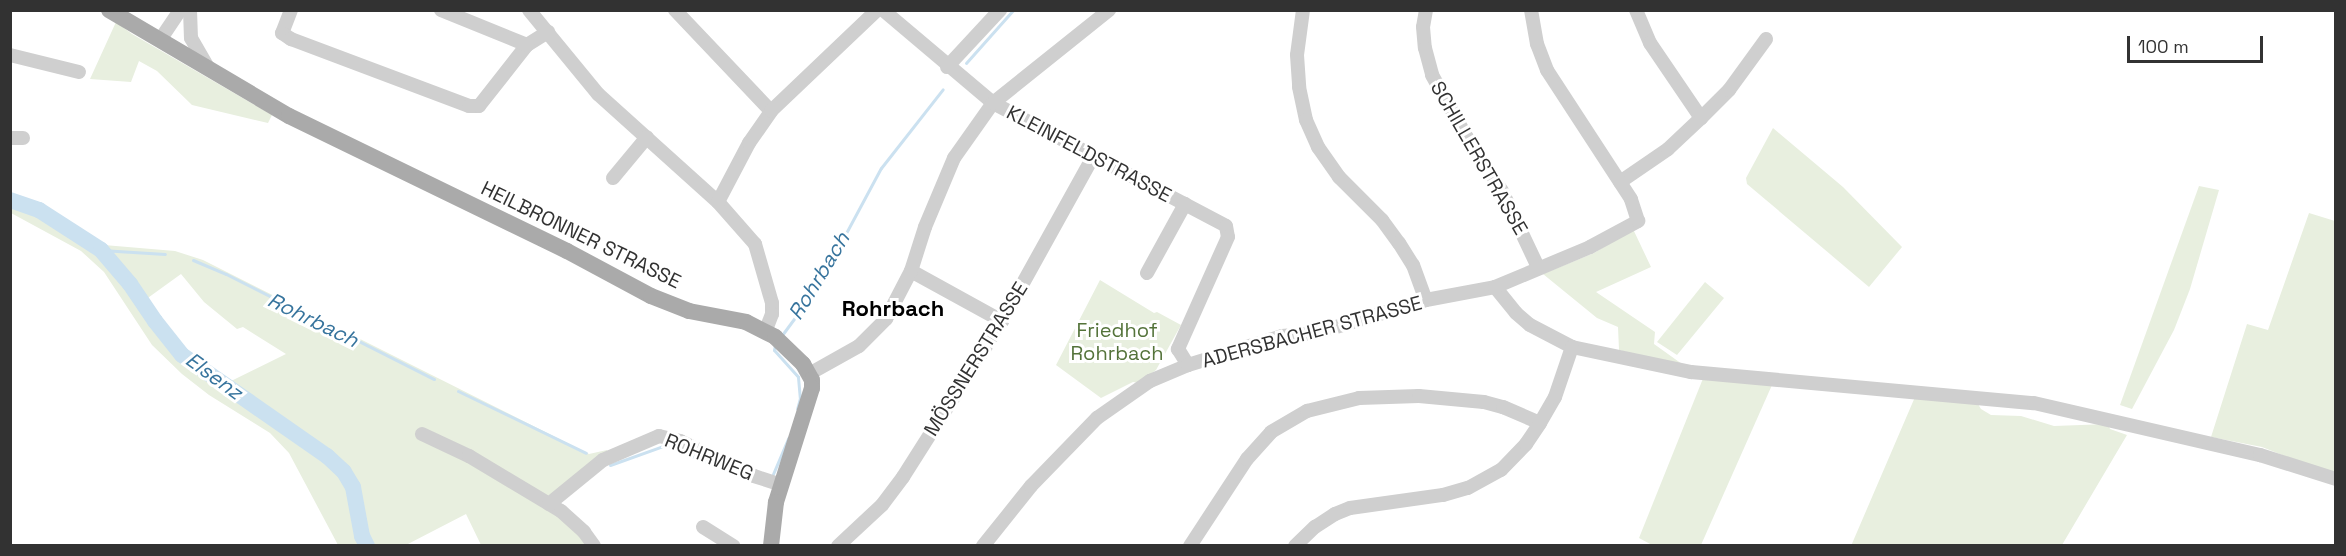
<!DOCTYPE html>
<meta charset="utf-8">
<style>
body{margin:0}
#map{position:relative;width:2346px;height:556px;overflow:hidden;background:#fff;font-family:"Space Grotesk",sans-serif}
div>[style]{position:absolute}
.green>*{inset:0;background:#e8efdf}
.stream>*{height:3px;margin:-1.5px;padding:0 1.5px;transform-origin:1.5px;border-radius:1.5px;background:#cbe1f0}
.river>*{height:16px;margin:-8px;padding:0 8px;transform-origin:8px;border-radius:8px;background:#cbe1f0}
.minor>*{height:14px;margin:-7px;padding:0 7px;transform-origin:7px;border-radius:7px;background:#cfcfcf}
.major>*{height:16px;margin:-8px;padding:0 8px;transform-origin:8px;border-radius:8px;background:#aaa}
span{translate:-50% -50%;white-space:nowrap;text-align:center;line-height:1.15;-webkit-text-stroke:6px #fff;paint-order:stroke}
.street-label{font-size:20px;color:#323232}
.park-label{font-size:20px;color:#54733a}
.water-label{font-size:21px;color:#37749d;font-style:italic}
.quarter-label{font-size:22px;color:#000;font-weight:700}
.frame{position:absolute;inset:0;border:12px solid #323232;pointer-events:none}
.scale{position:absolute;left:2127px;top:36px;width:136px;height:27px;box-sizing:border-box;border:3px solid #323232;border-top:0;padding-left:8px;font-size:18px;line-height:21px;white-space:nowrap;color:#323232;-webkit-text-stroke:4px #fff;paint-order:stroke}
</style>
<div id="map">
<div class="green">
<div style="clip-path:polygon(116px 22px,132px 34px,272px 115px,268px 123px,192px 105px,157px 71px,139px 61px,131px 82px,90px 79px)"></div>
<div style="clip-path:polygon(1773px 128px,1843px 187px,1902px 247px,1869px 287px,1747px 184px,1746px 178px)"></div>
<div style="clip-path:polygon(2199px 186px,2219px 190px,2190px 289px,2174px 330px,2132px 409px,2120px 405px)"></div>
<div style="clip-path:polygon(evenodd,10px 198px,78px 228px,104px 245px,175px 251px,203px 260px,589px 454px,607px 450px,609px 454px,560px 492px,542px 497px,550px 507px,580px 534px,587px 545px,481px 545px,466px 514px,406px 545px,338px 545px,289px 453px,270px 433px,209px 395px,182px 374px,152px 345px,104px 272px,81px 251px,11px 213px,10px 198px,181px 274px,204px 302px,237px 329px,243px 327px,286px 354px,227px 383px,190px 355px,145px 300px,181px 274px)"></div>
<div style="clip-path:polygon(2309px 213px,2335px 221px,2335px 476px,2262px 447px,2211px 437px,2247px 324px,2268px 330px)"></div>
<div style="clip-path:polygon(1633px 229px,1651px 267px,1596px 292px,1655px 332px,1654px 344px,1689px 369px,1619px 350px,1618px 327px,1597px 318px,1543px 274px,1594px 253px)"></div>
<div style="clip-path:polygon(1100px 280px,1154px 313px,1157px 312px,1181px 325px,1156px 370px,1139px 383px,1133px 382px,1101px 398px,1056px 365px)"></div>
<div style="clip-path:polygon(1705px 282px,1724px 298px,1677px 355px,1657px 342px)"></div>
<div style="clip-path:polygon(1706px 371px,1776px 376px,1701px 545px,1652px 545px,1639px 538px)"></div>
<div style="clip-path:polygon(1918px 390px,1973px 396px,1981px 409px,1991px 415px,2021px 416px,2054px 426px,2108px 424px,2110px 429px,2127px 435px,2062px 545px,1851px 546px)"></div>
</div>
<div class="stream">
<div style="left:966px;top:63px;width:71px;rotate:-48.4deg"></div>
<div style="left:101px;top:250px;width:64px;rotate:3.6deg"></div>
<div style="left:193px;top:260px;width:36px;rotate:23deg"></div>
<div style="left:226px;top:274px;width:233px;rotate:26.8deg"></div>
<div style="left:782px;top:335px;width:57px;rotate:-53.5deg"></div>
<div style="left:816px;top:289px;width:137px;rotate:-61.8deg"></div>
<div style="left:881px;top:168px;width:100px;rotate:-51.9deg"></div>
<div style="left:775px;top:345px;width:5px;rotate:101deg"></div>
<div style="left:774px;top:350px;width:36px;rotate:48deg"></div>
<div style="left:798px;top:377px;width:21px;rotate:85deg"></div>
<div style="left:800px;top:398px;width:11px;rotate:105deg"></div>
<div style="left:458px;top:391px;width:142px;rotate:25.8deg"></div>
<div style="left:610px;top:465px;width:59px;rotate:-19.7deg"></div>
<div style="left:666px;top:445px;width:86px;rotate:23.3deg"></div>
<div style="left:773px;top:474px;width:39px;rotate:-67deg"></div>
</div>
<div class="river">
<div style="left:10px;top:200px;width:31px;rotate:19deg"></div>
<div style="left:39px;top:210px;width:74px;rotate:32.8deg"></div>
<div style="left:101px;top:250px;width:45px;rotate:49.5deg"></div>
<div style="left:130px;top:284px;width:45px;rotate:56deg"></div>
<div style="left:155px;top:321px;width:43px;rotate:51.5deg"></div>
<div style="left:182px;top:355px;width:177px;rotate:34.9deg"></div>
<div style="left:327px;top:456px;width:23px;rotate:43deg"></div>
<div style="left:344px;top:472px;width:17px;rotate:59deg"></div>
<div style="left:353px;top:487px;width:50px;rotate:79.6deg"></div>
<div style="left:362px;top:536px;width:11px;rotate:63deg"></div>
</div>
<div class="minor">
<div style="left:190px;top:10px;width:28px;rotate:88deg"></div>
<div style="left:191px;top:38px;width:34px;rotate:60deg"></div>
<div style="left:291px;top:10px;width:25px;rotate:111deg"></div>
<div style="left:282px;top:33px;width:11px;rotate:34deg"></div>
<div style="left:291px;top:39px;width:190px;rotate:20.6deg"></div>
<div style="left:469px;top:106px;width:10px"></div>
<div style="left:479px;top:106px;width:78px;rotate:-51.8deg"></div>
<div style="left:527px;top:45px;width:25px;rotate:-32deg"></div>
<div style="left:441px;top:10px;width:93px;rotate:22.1deg"></div>
<div style="left:529px;top:10px;width:109px;rotate:50.6deg"></div>
<div style="left:598px;top:94px;width:161px;rotate:42deg"></div>
<div style="left:718px;top:202px;width:56px;rotate:48.6deg"></div>
<div style="left:755px;top:244px;width:61px;rotate:73.9deg"></div>
<div style="left:772px;top:303px;width:11px;rotate:90deg"></div>
<div style="left:772px;top:314px;width:17px;rotate:111deg"></div>
<div style="left:675px;top:10px;width:139px;rotate:46.5deg"></div>
<div style="left:883px;top:10px;width:144px;rotate:40.2deg"></div>
<div style="left:993px;top:103px;width:263px;rotate:27.8deg"></div>
<div style="left:1226px;top:226px;width:11px;rotate:80deg"></div>
<div style="left:1228px;top:237px;width:123px;rotate:114.1deg"></div>
<div style="left:1178px;top:349px;width:19px;rotate:58deg"></div>
<div style="left:1303px;top:10px;width:45px;rotate:97.6deg"></div>
<div style="left:1297px;top:55px;width:32px;rotate:86deg"></div>
<div style="left:1299px;top:87px;width:34px;rotate:78deg"></div>
<div style="left:1306px;top:120px;width:30px;rotate:66deg"></div>
<div style="left:1318px;top:147px;width:37px;rotate:55deg"></div>
<div style="left:1339px;top:177px;width:61px;rotate:45deg"></div>
<div style="left:1382px;top:220px;width:29px;rotate:54deg"></div>
<div style="left:1399px;top:243px;width:26px;rotate:58deg"></div>
<div style="left:1413px;top:265px;width:37px;rotate:70deg"></div>
<div style="left:1426px;top:10px;width:17px;rotate:100deg"></div>
<div style="left:1423px;top:27px;width:21px;rotate:85deg"></div>
<div style="left:1425px;top:48px;width:28px;rotate:75deg"></div>
<div style="left:1432px;top:75px;width:70px;rotate:60.9deg"></div>
<div style="left:1466px;top:136px;width:66px;rotate:56.8deg"></div>
<div style="left:1502px;top:191px;width:84px;rotate:64.7deg"></div>
<div style="left:1636px;top:10px;width:36px;rotate:67deg"></div>
<div style="left:1650px;top:43px;width:91px;rotate:55.8deg"></div>
<div style="left:160px;top:40px;width:36px;rotate:-56deg"></div>
<div style="left:10px;top:55px;width:71px;rotate:13.8deg"></div>
<div style="left:947px;top:67px;width:78px;rotate:-47.1deg"></div>
<div style="left:10px;top:138px;width:13px"></div>
<div style="left:613px;top:178px;width:53px;rotate:-50.3deg"></div>
<div style="left:1620px;top:182px;width:58px;rotate:-34.5deg"></div>
<div style="left:1668px;top:149px;width:45px;rotate:-43.2deg"></div>
<div style="left:1701px;top:118px;width:40px;rotate:-45deg"></div>
<div style="left:1729px;top:90px;width:63px;rotate:-54deg"></div>
<div style="left:718px;top:202px;width:67px;rotate:-62.3deg"></div>
<div style="left:749px;top:143px;width:39px;rotate:-55deg"></div>
<div style="left:771px;top:111px;width:146px;rotate:-43.6deg"></div>
<div style="left:911px;top:271px;width:104px;rotate:28.8deg"></div>
<div style="left:1147px;top:273px;width:79px;rotate:-61.2deg"></div>
<div style="left:1495px;top:287px;width:33px;rotate:51deg"></div>
<div style="left:1516px;top:313px;width:18px;rotate:41deg"></div>
<div style="left:1530px;top:325px;width:47px;rotate:27.6deg"></div>
<div style="left:1572px;top:347px;width:122px;rotate:11.9deg"></div>
<div style="left:1691px;top:372px;width:344px;rotate:5.2deg"></div>
<div style="left:2034px;top:403px;width:232px;rotate:13deg"></div>
<div style="left:2260px;top:455px;width:80px;rotate:17.5deg"></div>
<div style="left:809px;top:374px;width:57px;rotate:-29.2deg"></div>
<div style="left:859px;top:346px;width:38px;rotate:-45deg"></div>
<div style="left:886px;top:319px;width:54px;rotate:-62.5deg"></div>
<div style="left:911px;top:271px;width:46px;rotate:-72.3deg"></div>
<div style="left:925px;top:227px;width:75px;rotate:-67.2deg"></div>
<div style="left:954px;top:158px;width:67px;rotate:-54.7deg"></div>
<div style="left:993px;top:103px;width:149px;rotate:-38.7deg"></div>
<div style="left:422px;top:434px;width:52px;rotate:25.1deg"></div>
<div style="left:469px;top:456px;width:107px;rotate:30.9deg"></div>
<div style="left:561px;top:511px;width:31px;rotate:42deg"></div>
<div style="left:584px;top:532px;width:17px;rotate:54deg"></div>
<div style="left:549px;top:504px;width:70px;rotate:-39.2deg"></div>
<div style="left:603px;top:460px;width:61px;rotate:-23.2deg"></div>
<div style="left:659px;top:436px;width:22px;rotate:13deg"></div>
<div style="left:680px;top:441px;width:82px;rotate:25.3deg"></div>
<div style="left:754px;top:476px;width:28px;rotate:18deg"></div>
<div style="left:703px;top:527px;width:36px;rotate:32deg"></div>
<div style="left:838px;top:546px;width:60px;rotate:-43deg"></div>
<div style="left:882px;top:505px;width:35px;rotate:-53deg"></div>
<div style="left:903px;top:477px;width:185px;rotate:-57.6deg"></div>
<div style="left:1002px;top:321px;width:188px;rotate:-61deg"></div>
<div style="left:983px;top:546px;width:77px;rotate:-51.3deg"></div>
<div style="left:1031px;top:486px;width:95px;rotate:-45.9deg"></div>
<div style="left:1097px;top:418px;width:65px;rotate:-34.9deg"></div>
<div style="left:1150px;top:381px;width:41px;rotate:-22.8deg"></div>
<div style="left:1188px;top:365px;width:98px;rotate:-17.1deg"></div>
<div style="left:1282px;top:336px;width:34px;rotate:-5deg"></div>
<div style="left:1316px;top:333px;width:115px;rotate:-16.7deg"></div>
<div style="left:1426px;top:300px;width:70px;rotate:-10.7deg"></div>
<div style="left:1495px;top:287px;width:103px;rotate:-22.8deg"></div>
<div style="left:1590px;top:247px;width:55px;rotate:-28.4deg"></div>
<div style="left:1638px;top:221px;width:23px;rotate:-108deg"></div>
<div style="left:1631px;top:199px;width:154px;rotate:-123.1deg"></div>
<div style="left:1547px;top:70px;width:28px;rotate:-111deg"></div>
<div style="left:1537px;top:44px;width:35px;rotate:-100deg"></div>
<div style="left:1190px;top:546px;width:104px;rotate:-56.8deg"></div>
<div style="left:1247px;top:459px;width:36px;rotate:-48deg"></div>
<div style="left:1271px;top:432px;width:42px;rotate:-30.3deg"></div>
<div style="left:1307px;top:411px;width:54px;rotate:-14deg"></div>
<div style="left:1359px;top:398px;width:60px;rotate:-1.9deg"></div>
<div style="left:1419px;top:396px;width:65px;rotate:5.3deg"></div>
<div style="left:1484px;top:402px;width:20px;rotate:15deg"></div>
<div style="left:1503px;top:407px;width:40px;rotate:23.4deg"></div>
<div style="left:1295px;top:546px;width:28px;rotate:-44deg"></div>
<div style="left:1315px;top:527px;width:24px;rotate:-33deg"></div>
<div style="left:1335px;top:514px;width:16px;rotate:-22deg"></div>
<div style="left:1350px;top:508px;width:94px;rotate:-8deg"></div>
<div style="left:1443px;top:495px;width:26px;rotate:-16deg"></div>
<div style="left:1468px;top:488px;width:38px;rotate:-29deg"></div>
<div style="left:1501px;top:470px;width:36px;rotate:-46deg"></div>
<div style="left:1526px;top:444px;width:25px;rotate:-56deg"></div>
<div style="left:1540px;top:423px;width:30px;rotate:-60deg"></div>
<div style="left:1555px;top:397px;width:53px;rotate:-71.2deg"></div>
</div>
<div class="major">
<div style="left:109px;top:10px;width:209px;rotate:30.5deg"></div>
<div style="left:289px;top:116px;width:309px;rotate:25.9deg"></div>
<div style="left:567px;top:251px;width:95px;rotate:28.2deg"></div>
<div style="left:651px;top:296px;width:41px;rotate:21.5deg"></div>
<div style="left:689px;top:311px;width:58px;rotate:10.9deg"></div>
<div style="left:746px;top:322px;width:33px;rotate:27deg"></div>
<div style="left:775px;top:337px;width:39px;rotate:44deg"></div>
<div style="left:803px;top:364px;width:18px;rotate:61deg"></div>
<div style="left:812px;top:380px;width:8px;rotate:90deg"></div>
<div style="left:812px;top:388px;width:120px;rotate:107.5deg"></div>
<div style="left:776px;top:502px;width:44px;rotate:96.5deg"></div>
</div>
<div class="street-label">
<span style="left:1089px;top:154px;rotate:28deg">KLEINFELDSTRASSE</span>
<span style="left:1479px;top:158px;rotate:60deg">SCHILLERSTRASSE</span>
<span style="left:581px;top:235px;rotate:26deg">HEILBRONNER STRASSE</span>
<span style="left:1312px;top:332px;rotate:-15deg">ADERSBACHER STRASSE</span>
<span style="left:976px;top:359px;rotate:-58deg">MÖSSNERSTRASSE</span>
<span style="left:709px;top:457px;rotate:22deg">ROHRWEG</span>
</div>
<div class="park-label">
<span style="left:1117px;top:342px">Friedhof<br>Rohrbach</span>
</div>
<div class="water-label">
<span style="left:819px;top:276px;rotate:-59deg">Rohrbach</span>
<span style="left:313px;top:320px;rotate:26deg">Rohrbach</span>
<span style="left:214px;top:376px;rotate:36deg">Elsenz</span>
</div>
<div class="quarter-label">
<span style="left:893px;top:309px">Rohrbach</span>
</div>
<div class="frame"></div>
<div class="scale">100 m</div>
</div>
